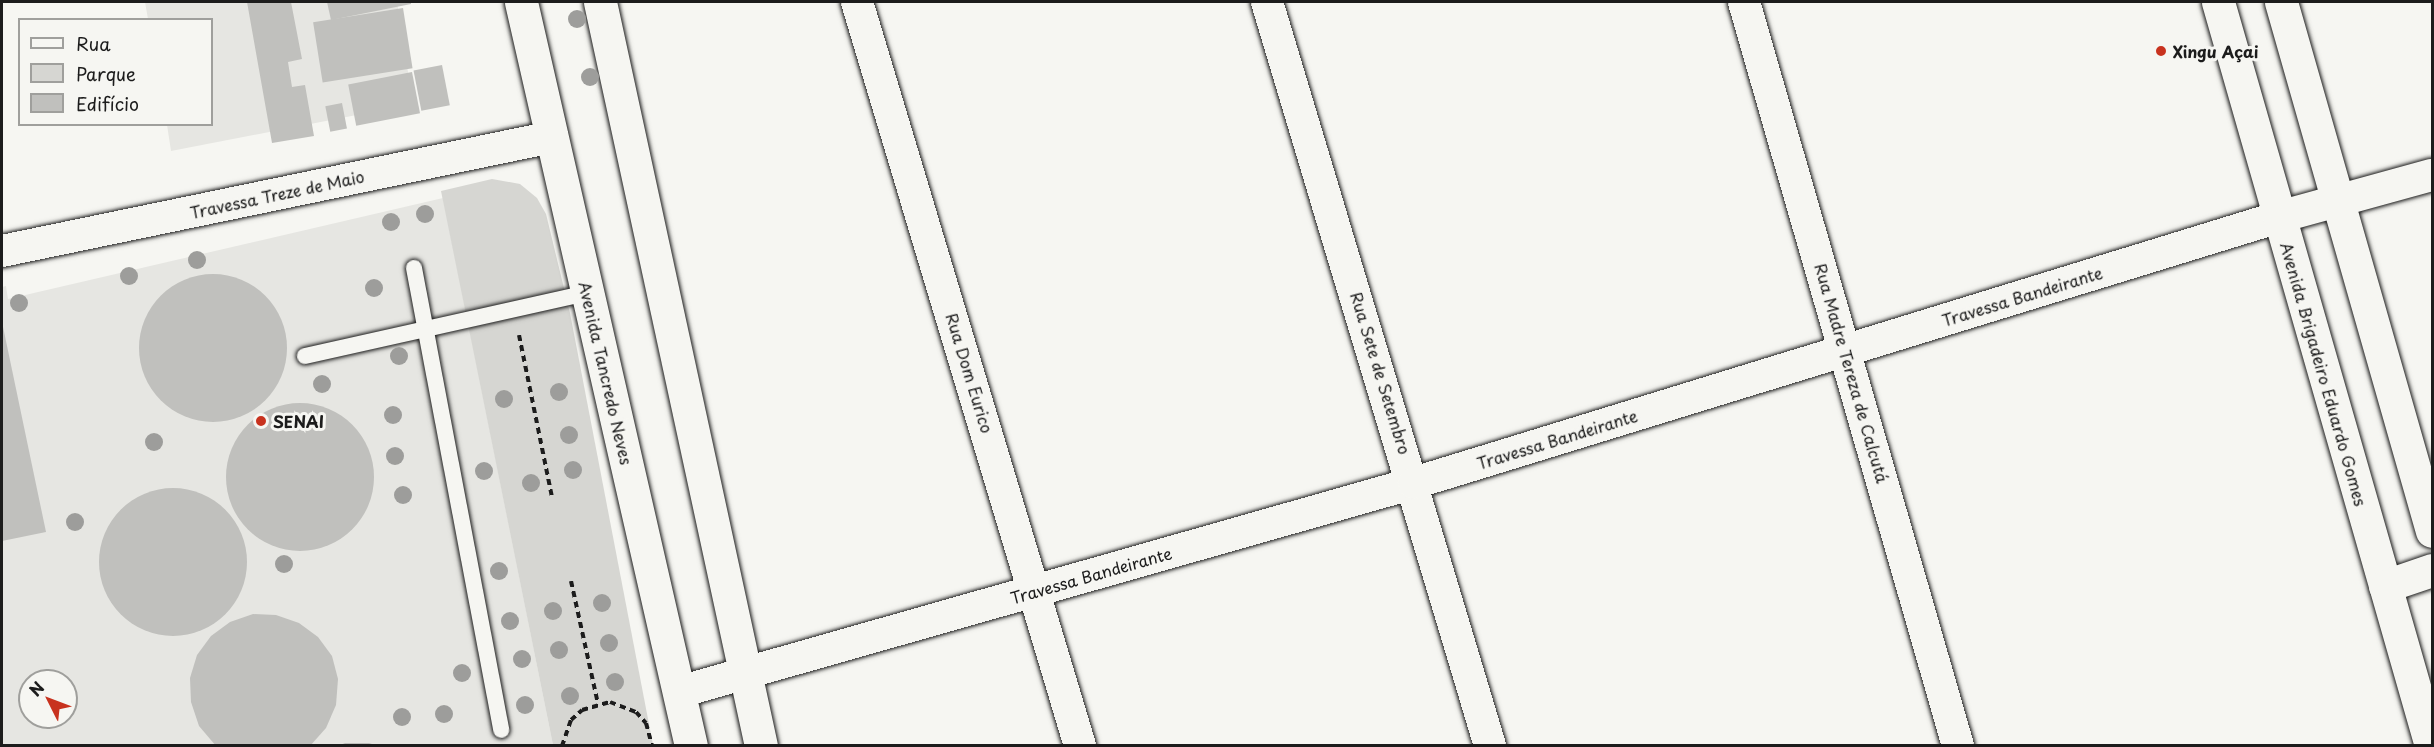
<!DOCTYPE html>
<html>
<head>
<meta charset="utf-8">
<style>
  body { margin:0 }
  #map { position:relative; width:2434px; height:747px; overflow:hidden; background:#f6f6f2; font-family:"Playpen Sans",sans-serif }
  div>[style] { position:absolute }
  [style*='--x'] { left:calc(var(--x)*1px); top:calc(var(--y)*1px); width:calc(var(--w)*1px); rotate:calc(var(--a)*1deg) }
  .built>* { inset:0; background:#e6e6e2 }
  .green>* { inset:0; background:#d6d6d2 }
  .building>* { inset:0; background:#c0c0bd; transform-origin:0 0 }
  .round { border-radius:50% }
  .path>* { height:4px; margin-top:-2px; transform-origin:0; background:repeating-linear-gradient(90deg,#1c1c1c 0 6px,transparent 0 10.5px) }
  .roads { filter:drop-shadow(0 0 2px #1c1c1c) drop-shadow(0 0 2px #1c1c1c) }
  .lane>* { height:16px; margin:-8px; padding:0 8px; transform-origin:8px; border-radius:8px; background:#f6f6f2 }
  .street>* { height:32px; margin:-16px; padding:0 16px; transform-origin:16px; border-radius:16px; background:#f6f6f2 }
  .secondary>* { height:33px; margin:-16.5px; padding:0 16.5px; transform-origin:16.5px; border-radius:16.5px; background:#f6f6f2 }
  .trees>* { width:18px; height:18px; margin:-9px; border-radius:50%; background:#9d9d9b }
  .dots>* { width:16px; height:16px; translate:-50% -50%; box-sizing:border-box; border:3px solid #f6f6f2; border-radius:50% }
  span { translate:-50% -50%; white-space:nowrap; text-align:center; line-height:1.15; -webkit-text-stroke:6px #f6f6f2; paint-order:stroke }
  .poi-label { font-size:16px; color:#1c1c1c; font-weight:700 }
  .left { translate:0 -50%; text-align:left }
  .street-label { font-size:16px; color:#1c1c1c }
  .frame { position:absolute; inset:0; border:3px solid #1c1c1c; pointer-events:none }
  .legend { position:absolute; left:18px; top:18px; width:195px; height:108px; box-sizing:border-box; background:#f6f6f2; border:2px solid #9f9f9c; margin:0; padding:8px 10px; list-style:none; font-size:18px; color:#1c1c1c }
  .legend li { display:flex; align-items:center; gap:12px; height:30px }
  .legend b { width:30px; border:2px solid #9f9f9c }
  .north { position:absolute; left:18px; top:669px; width:60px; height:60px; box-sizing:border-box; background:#f6f6f2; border:2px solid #9f9f9c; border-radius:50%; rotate:312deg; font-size:16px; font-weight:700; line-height:24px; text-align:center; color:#1c1c1c }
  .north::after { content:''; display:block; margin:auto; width:21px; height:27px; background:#c8321e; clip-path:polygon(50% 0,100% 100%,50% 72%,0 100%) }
</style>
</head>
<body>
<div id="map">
  <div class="built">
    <div style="clip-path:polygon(145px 2px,397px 2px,413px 104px,171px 151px,167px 125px,212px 124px,212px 20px,148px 19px)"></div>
    <div style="clip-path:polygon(evenodd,443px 198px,553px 745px,2px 745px,2px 287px,6px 286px,8px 299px,443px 198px,30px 681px,66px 681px,66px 717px,30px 717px,30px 681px)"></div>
  </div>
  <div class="green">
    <div style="clip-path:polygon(492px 179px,520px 184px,537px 198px,546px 214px,570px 313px,653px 745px,553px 745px,441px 191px)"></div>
  </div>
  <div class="building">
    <div style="clip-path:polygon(247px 2px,291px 2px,302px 59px,288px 62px,292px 87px,305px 85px,314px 136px,272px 143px)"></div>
    <div style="clip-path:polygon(327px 2px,411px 2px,411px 4px,331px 20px)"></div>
    <div style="left:403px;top:8px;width:61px;height:91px;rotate:81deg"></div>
    <div style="left:442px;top:65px;width:41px;height:29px;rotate:79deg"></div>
    <div style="left:412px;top:72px;width:42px;height:65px;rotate:79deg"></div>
    <div style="left:342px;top:103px;width:26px;height:17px;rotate:79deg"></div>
    <div class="round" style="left:139px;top:274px;width:148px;height:148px"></div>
    <div style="clip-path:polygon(2px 322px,46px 532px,2px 541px)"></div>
    <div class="round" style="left:226px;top:403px;width:148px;height:148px"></div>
    <div class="round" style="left:99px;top:488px;width:148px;height:148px"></div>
    <div style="clip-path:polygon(253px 614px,276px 615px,299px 623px,318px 637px,332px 656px,338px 679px,336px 705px,326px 728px,310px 746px,216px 746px,199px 726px,191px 702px,190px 678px,197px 655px,211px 636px,230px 622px)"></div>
    <div style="clip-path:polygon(345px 743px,369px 743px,375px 745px,338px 746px)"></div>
  </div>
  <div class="path">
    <div style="--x:519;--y:335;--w:165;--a:78.5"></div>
    <div style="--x:571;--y:581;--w:126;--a:77.6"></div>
    <div style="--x:562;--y:746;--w:28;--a:-71"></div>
    <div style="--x:571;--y:720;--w:15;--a:-42"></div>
    <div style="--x:582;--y:710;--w:29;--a:-16"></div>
    <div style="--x:610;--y:702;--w:28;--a:21"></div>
    <div style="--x:636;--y:712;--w:15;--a:48"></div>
    <div style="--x:646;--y:723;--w:24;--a:75"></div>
  </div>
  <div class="roads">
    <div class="lane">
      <div style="--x:414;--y:268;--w:470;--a:79.3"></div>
      <div style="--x:305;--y:356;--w:289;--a:-12.6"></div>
    </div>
    <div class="street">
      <div style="--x:857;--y:2;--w:777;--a:73.31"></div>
      <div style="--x:1267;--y:2;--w:777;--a:73.31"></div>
      <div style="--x:1744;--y:2;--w:774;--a:73.95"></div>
      <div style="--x:2;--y:251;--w:562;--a:-11.71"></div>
      <div style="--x:679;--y:692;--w:764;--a:-15.87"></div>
      <div style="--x:1414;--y:483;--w:905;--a:-17.09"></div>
      <div style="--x:2279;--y:217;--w:159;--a:-15.4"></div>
    </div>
    <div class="secondary">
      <div style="--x:521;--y:2;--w:763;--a:77.13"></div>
      <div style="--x:600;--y:2;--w:761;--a:77.79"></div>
      <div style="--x:2218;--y:2;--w:774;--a:74.02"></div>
      <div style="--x:2281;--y:2;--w:550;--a:74.07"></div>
      <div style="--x:2385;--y:586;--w:50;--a:-18.8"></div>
    </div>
  </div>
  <div class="trees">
    <div style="left:577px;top:19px"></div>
    <div style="left:590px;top:77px"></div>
    <div style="left:425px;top:214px"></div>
    <div style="left:391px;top:222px"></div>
    <div style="left:197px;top:260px"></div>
    <div style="left:129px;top:276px"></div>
    <div style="left:374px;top:288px"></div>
    <div style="left:19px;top:303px"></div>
    <div style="left:399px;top:356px"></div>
    <div style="left:322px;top:384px"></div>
    <div style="left:559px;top:392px"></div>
    <div style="left:504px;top:399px"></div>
    <div style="left:393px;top:415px"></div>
    <div style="left:569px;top:435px"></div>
    <div style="left:154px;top:442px"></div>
    <div style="left:395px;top:456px"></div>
    <div style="left:573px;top:470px"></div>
    <div style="left:484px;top:471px"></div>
    <div style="left:531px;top:483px"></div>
    <div style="left:403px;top:495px"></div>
    <div style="left:75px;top:522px"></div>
    <div style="left:284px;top:564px"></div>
    <div style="left:499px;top:571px"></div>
    <div style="left:602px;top:603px"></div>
    <div style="left:553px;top:611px"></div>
    <div style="left:510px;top:621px"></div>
    <div style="left:609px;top:643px"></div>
    <div style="left:559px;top:650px"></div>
    <div style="left:522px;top:659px"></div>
    <div style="left:462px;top:673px"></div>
    <div style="left:615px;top:682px"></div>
    <div style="left:570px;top:696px"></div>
    <div style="left:525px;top:705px"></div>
    <div style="left:444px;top:714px"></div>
    <div style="left:402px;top:717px"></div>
  </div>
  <div class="dots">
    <div style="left:2161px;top:51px;background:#c8321e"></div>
    <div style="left:261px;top:421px;background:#c8321e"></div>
  </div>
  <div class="poi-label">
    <span class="left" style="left:2173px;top:51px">Xingu Açai</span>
    <span class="left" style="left:273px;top:421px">SENAI</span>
  </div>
  <div class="street-label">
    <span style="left:277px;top:194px;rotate:-12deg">Travessa Treze de Maio</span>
    <span style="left:2022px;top:296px;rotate:-17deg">Travessa Bandeirante</span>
    <span style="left:606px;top:373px;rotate:77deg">Avenida Tancredo Neves</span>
    <span style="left:970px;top:373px;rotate:73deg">Rua Dom Eurico</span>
    <span style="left:1381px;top:373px;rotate:73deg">Rua Sete de Setembro</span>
    <span style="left:1852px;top:373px;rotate:74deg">Rua Madre Tereza de Calcutá</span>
    <span style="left:2324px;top:374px;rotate:74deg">Avenida Brigadeiro Eduardo Gomes</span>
    <span style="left:1557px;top:439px;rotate:-17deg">Travessa Bandeirante</span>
    <span style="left:1091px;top:575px;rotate:-16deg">Travessa Bandeirante</span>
  </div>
  <div class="frame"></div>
  <ul class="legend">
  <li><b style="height:8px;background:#f6f6f2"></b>Rua</li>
  <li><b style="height:16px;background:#d6d6d2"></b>Parque</li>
  <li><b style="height:16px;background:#c0c0bd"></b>Edifício</li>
  </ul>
  <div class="north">N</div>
</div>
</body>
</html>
